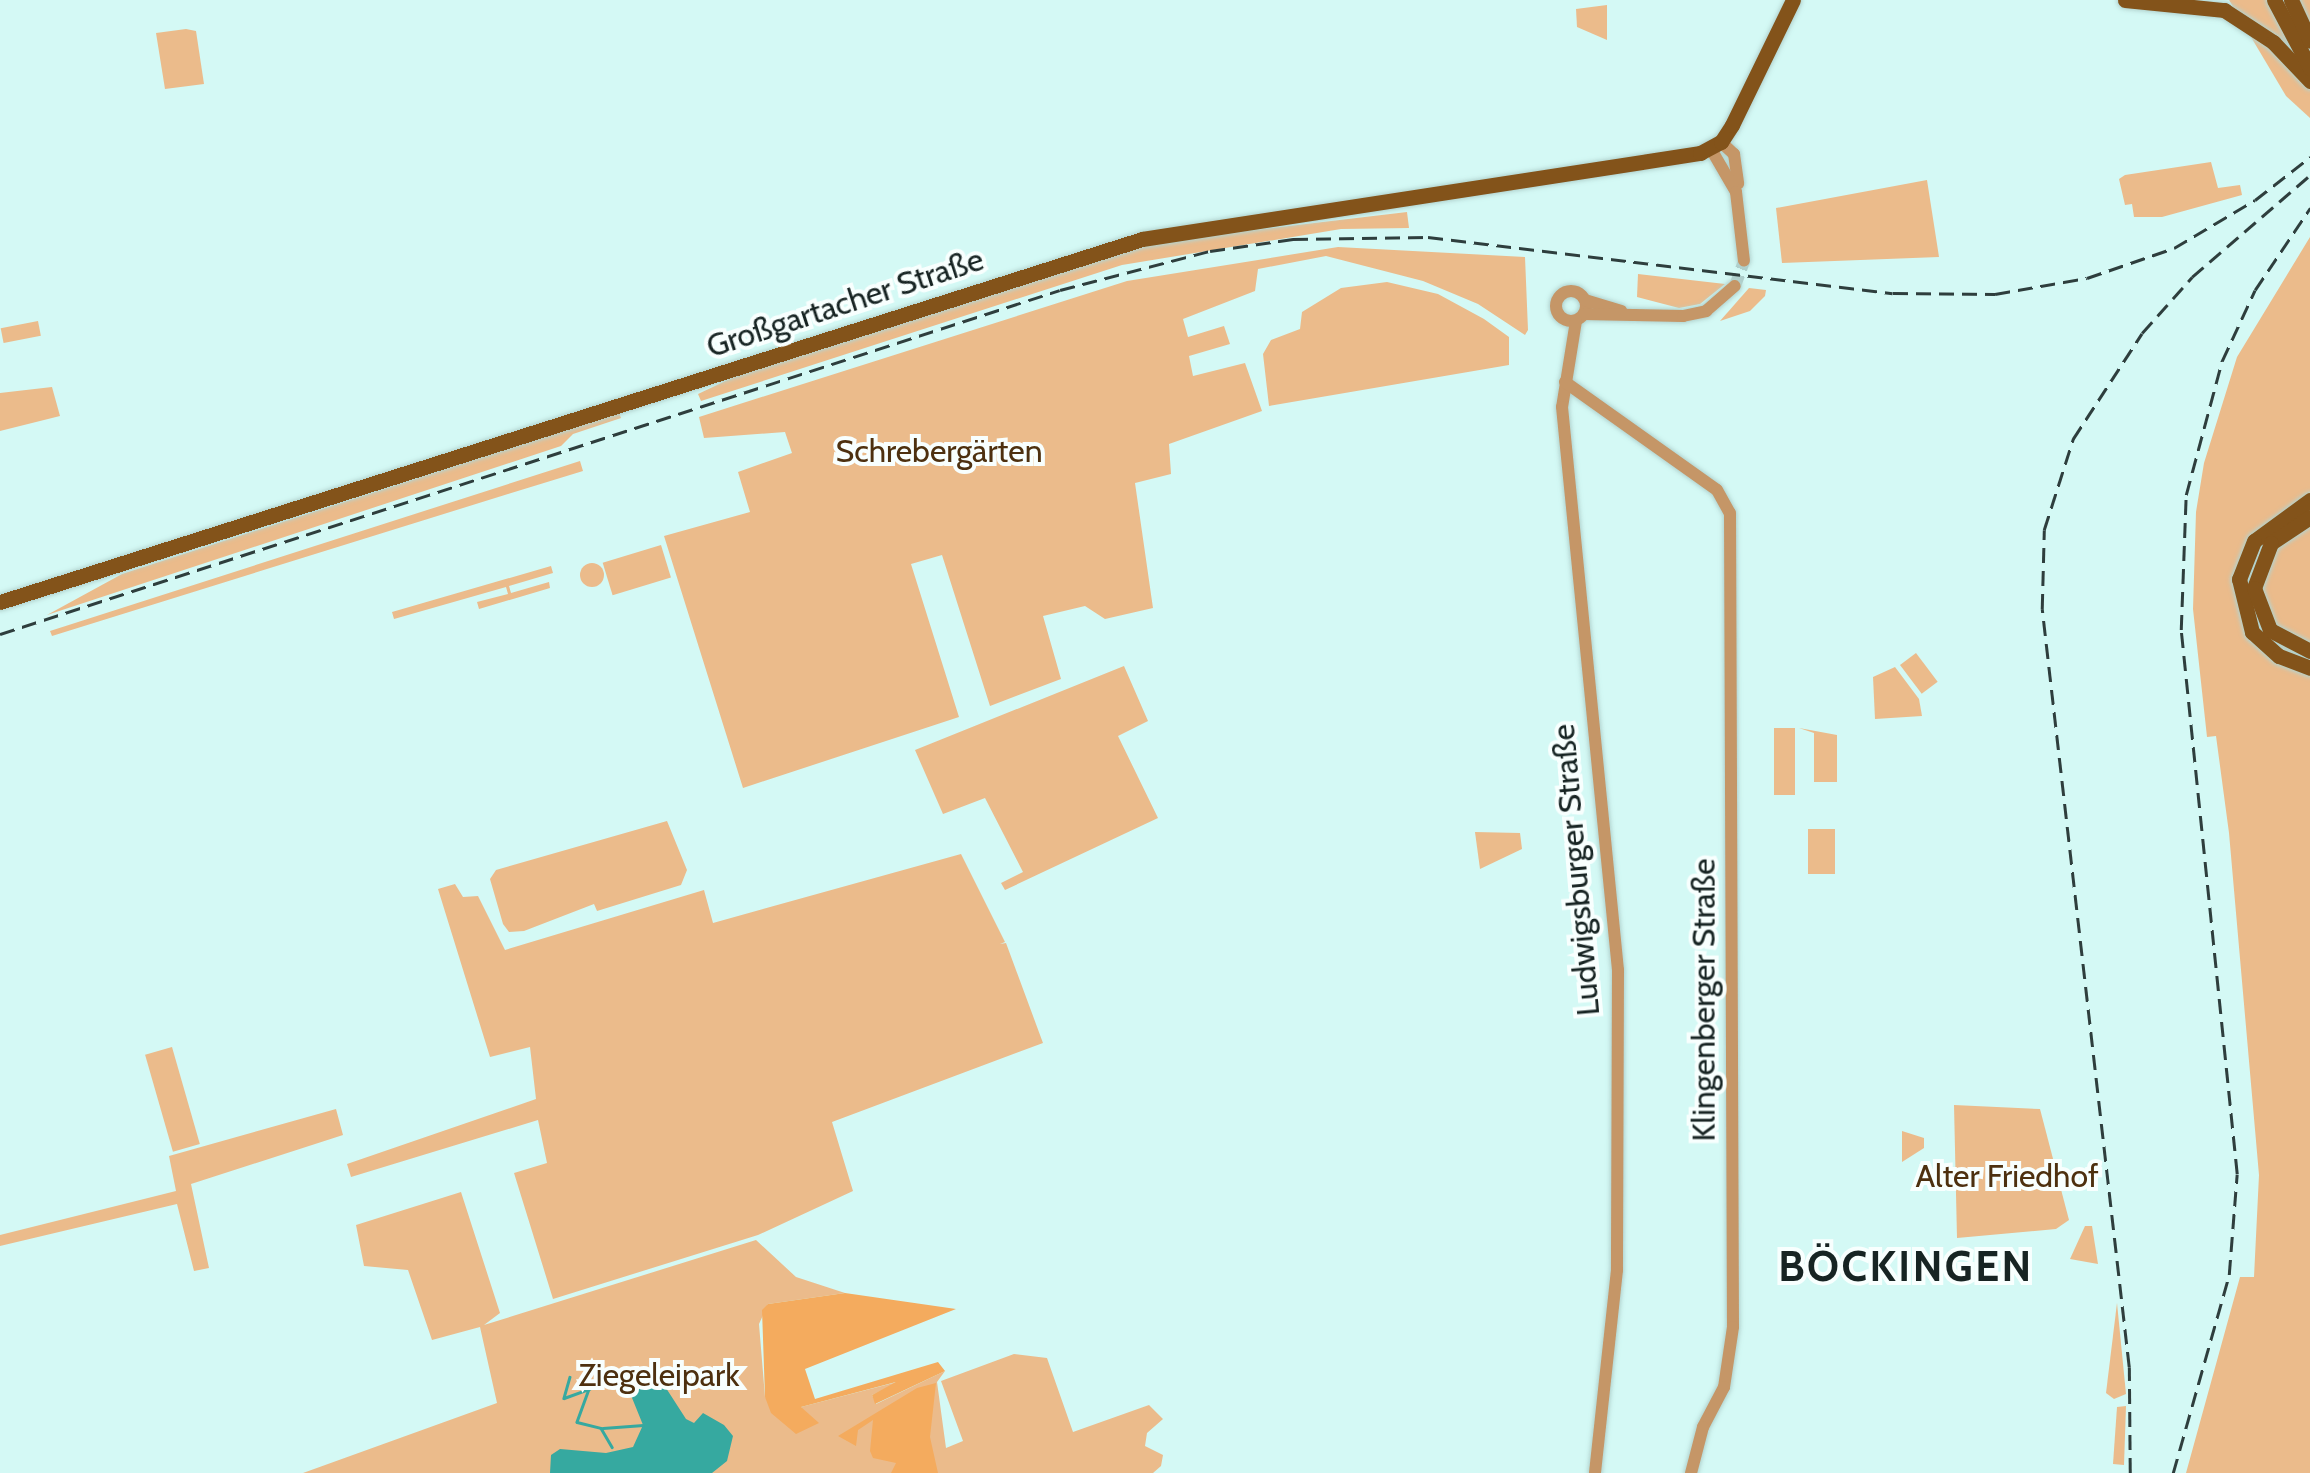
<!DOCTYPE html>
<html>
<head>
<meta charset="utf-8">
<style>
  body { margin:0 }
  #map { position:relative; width:2310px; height:1473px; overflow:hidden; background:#d4f9f5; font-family:Cabin,sans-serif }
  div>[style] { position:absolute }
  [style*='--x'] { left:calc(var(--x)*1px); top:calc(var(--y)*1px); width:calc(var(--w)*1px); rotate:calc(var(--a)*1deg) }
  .green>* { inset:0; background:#ebbb8b; transform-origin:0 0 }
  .round { border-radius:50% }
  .forest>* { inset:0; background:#f4ab5e }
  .water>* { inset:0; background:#36a9a0 }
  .stream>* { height:2.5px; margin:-1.25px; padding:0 1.25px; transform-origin:1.25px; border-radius:1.25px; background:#36a9a0 }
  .tertiary-tunnel>* { height:12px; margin-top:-6px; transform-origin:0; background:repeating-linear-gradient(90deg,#aececb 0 12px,transparent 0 18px) }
  .roads { filter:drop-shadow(0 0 2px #b2d3cf) drop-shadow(0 0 2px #b2d3cf) }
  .tertiary>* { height:12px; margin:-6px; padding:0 6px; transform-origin:6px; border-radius:6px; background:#c59667 }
  .tertiary>.ring { margin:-6px; padding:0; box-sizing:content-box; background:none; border:12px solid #c59667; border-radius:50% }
  .primary>* { height:15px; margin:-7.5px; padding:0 7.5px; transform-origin:7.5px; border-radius:7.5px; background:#83531a }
  .rail>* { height:2.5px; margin-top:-1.25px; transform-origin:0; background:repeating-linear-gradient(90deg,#2e3e3d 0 15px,transparent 0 23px) }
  span { translate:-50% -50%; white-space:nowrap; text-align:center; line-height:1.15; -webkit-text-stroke:8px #f8fffe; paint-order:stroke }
  .street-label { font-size:32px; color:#172423 }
  .park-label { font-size:32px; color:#4d300f }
  .district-label { font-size:42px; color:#172423; font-weight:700; letter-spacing:2.5px }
</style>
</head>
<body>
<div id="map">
  <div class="green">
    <div style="clip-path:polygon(2229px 0,2310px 0,2310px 118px,2286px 96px)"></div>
    <div style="clip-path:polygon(1607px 5px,1607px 40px,1577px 27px,1576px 9px)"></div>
    <div style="clip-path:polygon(186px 29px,196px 31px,204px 84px,165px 89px,156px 33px)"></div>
    <div style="clip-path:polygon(2211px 162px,2218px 188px,2240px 185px,2242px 195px,2162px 217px,2134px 217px,2132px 204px,2125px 205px,2119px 179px,2125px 175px)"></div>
    <div style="clip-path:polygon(1927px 180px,1939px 257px,1782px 263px,1776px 208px)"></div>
    <div style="clip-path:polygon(1407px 212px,1409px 228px,1341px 229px,1122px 265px,701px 401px,698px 394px,738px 375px,1154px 242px)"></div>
    <div style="clip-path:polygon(2310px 237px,2310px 1473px,2186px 1473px,2240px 1277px,2254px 1277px,2259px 1175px,2229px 833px,2216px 736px,2207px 737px,2193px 609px,2196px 512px,2204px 463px,2237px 357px)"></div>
    <div style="clip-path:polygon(1338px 247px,1525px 257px,1528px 330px,1525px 335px,1478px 304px,1423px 281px,1326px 256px,1258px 269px,1255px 291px,1183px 319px,1188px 337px,1224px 326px,1230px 344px,1189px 356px,1193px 376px,1245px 363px,1262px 411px,1169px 444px,1171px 474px,1135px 483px,1153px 608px,1105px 619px,1085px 606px,1043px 616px,1061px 679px,990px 706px,942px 555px,911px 564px,959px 717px,743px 788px,664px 536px,750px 512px,738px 472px,792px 453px,785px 432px,704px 438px,699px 417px,1127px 281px)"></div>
    <div style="clip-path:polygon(1638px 274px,1725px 284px,1700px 304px,1679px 308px,1637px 297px)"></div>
    <div style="clip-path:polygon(1387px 282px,1438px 294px,1484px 319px,1509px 337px,1509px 365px,1269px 406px,1263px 354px,1271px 340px,1300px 329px,1302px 312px,1341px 288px)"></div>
    <div style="clip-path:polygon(1749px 288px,1766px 290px,1765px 296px,1750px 311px,1720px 321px)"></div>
    <div style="left:38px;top:321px;width:15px;height:38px;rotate:79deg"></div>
    <div style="clip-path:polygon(52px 387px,60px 416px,0 431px,0 393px)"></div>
    <div style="clip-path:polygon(619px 413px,621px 418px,573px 434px,561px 446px,47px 615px,122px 574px)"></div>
    <div style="clip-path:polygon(580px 461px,583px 471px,508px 494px,52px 636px,50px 631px)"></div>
    <div style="left:661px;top:545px;width:34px;height:61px;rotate:73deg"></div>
    <div class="round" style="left:580px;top:563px;width:24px;height:24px"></div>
    <div style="clip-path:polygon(551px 566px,553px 573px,509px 586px,511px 593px,549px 582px,550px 588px,479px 609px,477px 602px,508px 594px,506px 587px,394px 619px,392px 612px)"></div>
    <div style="left:1916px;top:653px;width:36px;height:20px;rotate:53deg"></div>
    <div style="clip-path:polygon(1124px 666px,1148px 721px,1118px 736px,1158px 818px,1005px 890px,1001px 883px,1023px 872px,985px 798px,943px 814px,915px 750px)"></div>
    <div style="clip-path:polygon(1895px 667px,1919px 699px,1922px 716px,1875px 719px,1873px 677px)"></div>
    <div style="left:1774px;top:728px;width:21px;height:67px"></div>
    <div style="clip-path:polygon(1799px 728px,1837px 735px,1837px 782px,1814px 782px,1814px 733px)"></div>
    <div style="clip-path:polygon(667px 821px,687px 870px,681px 885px,597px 911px,594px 904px,524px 931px,509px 932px,503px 924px,490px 879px,496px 870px)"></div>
    <div style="left:1808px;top:829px;width:27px;height:45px"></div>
    <div style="clip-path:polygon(1475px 832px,1520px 833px,1522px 849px,1480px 869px)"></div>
    <div style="clip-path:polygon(961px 854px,1005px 942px,1000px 944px,1006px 943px,1043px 1043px,832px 1122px,853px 1191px,758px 1235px,553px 1299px,514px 1173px,547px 1163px,538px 1120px,351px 1177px,347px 1164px,536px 1099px,530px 1047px,490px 1057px,438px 889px,455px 884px,463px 897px,478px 896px,505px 950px,704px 890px,713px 923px)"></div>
    <div style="left:172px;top:1047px;width:101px;height:28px;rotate:74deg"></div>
    <div style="clip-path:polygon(1954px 1105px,2040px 1109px,2069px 1220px,2056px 1229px,1957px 1238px)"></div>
    <div style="clip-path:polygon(336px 1109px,343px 1135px,191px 1184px,209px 1268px,194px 1271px,177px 1204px,0 1246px,0 1235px,176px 1191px,169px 1156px)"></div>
    <div style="clip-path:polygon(1902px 1131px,1924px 1138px,1924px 1148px,1902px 1162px)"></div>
    <div style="clip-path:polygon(461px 1192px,500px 1313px,484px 1325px,756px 1240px,796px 1277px,845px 1293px,768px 1304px,759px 1324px,765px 1397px,805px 1415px,801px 1407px,901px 1381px,872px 1395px,876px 1404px,945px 1371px,937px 1382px,946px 1448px,963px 1441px,941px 1381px,1014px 1354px,1047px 1358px,1073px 1432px,1149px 1405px,1163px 1419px,1147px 1433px,1145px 1446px,1163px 1455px,1161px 1466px,1153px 1473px,303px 1473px,497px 1403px,480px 1327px,432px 1340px,408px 1270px,364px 1266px,356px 1225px)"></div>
    <div style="clip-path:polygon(2085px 1226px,2092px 1226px,2098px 1264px,2070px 1259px)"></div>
    <div style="clip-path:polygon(2117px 1303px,2126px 1394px,2114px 1399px,2106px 1393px)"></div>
    <div style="clip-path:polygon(2126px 1406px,2124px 1465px,2113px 1464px,2117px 1407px)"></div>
  </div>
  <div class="forest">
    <div style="clip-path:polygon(845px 1293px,956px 1309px,805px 1369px,815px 1399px,938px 1362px,945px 1371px,875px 1404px,872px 1395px,896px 1382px,801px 1407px,819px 1423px,796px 1434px,771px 1413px,765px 1397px,762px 1310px,768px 1304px)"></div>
    <div style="clip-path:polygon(936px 1383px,930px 1437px,938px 1473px,891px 1473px,896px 1463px,873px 1458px,870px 1451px,873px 1420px,858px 1430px,856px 1446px,838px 1436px,917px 1388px)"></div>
  </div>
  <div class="water">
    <div style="clip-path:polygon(633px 1386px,666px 1388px,686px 1419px,694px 1423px,703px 1413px,724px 1425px,733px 1436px,727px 1461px,712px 1473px,550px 1473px,551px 1455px,560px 1449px,606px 1453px,633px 1447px,643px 1425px,628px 1388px)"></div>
  </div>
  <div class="stream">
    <div style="--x:570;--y:1377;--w:22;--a:106"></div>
    <div style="--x:564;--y:1398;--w:27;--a:-20"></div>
    <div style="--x:589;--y:1389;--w:35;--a:110"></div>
    <div style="--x:577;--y:1422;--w:25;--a:14"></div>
    <div style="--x:601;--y:1428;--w:22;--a:60"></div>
    <div style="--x:603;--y:1428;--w:40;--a:-4.3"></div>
  </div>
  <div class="tertiary-tunnel">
    <div style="--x:1735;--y:286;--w:27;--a:-70"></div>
  </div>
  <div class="roads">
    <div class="tertiary">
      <div style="--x:1721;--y:142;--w:18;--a:43"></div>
      <div style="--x:1734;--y:154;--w:30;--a:82"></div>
      <div style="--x:1711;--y:149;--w:50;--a:59.8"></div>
      <div style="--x:1736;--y:192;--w:69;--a:83.4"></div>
      <div class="ring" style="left:1556px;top:291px;width:18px;height:18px"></div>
      <div style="--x:1585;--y:300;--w:38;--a:17"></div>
      <div style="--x:1584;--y:314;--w:99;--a:1.2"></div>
      <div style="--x:1683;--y:316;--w:24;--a:-12"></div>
      <div style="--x:1706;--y:311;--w:38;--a:-41"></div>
      <div style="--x:1576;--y:321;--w:87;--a:99.2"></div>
      <div style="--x:1562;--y:407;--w:566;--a:84.32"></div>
      <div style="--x:1618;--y:970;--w:300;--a:90.2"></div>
      <div style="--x:1617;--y:1270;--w:204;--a:96.2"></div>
      <div style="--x:1565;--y:382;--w:186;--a:35.4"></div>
      <div style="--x:1717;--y:490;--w:26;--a:61"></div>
      <div style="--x:1730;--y:513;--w:814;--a:89.79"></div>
      <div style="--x:1733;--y:1327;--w:61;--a:98.5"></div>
      <div style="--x:1724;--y:1387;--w:45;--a:117.7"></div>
      <div style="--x:1703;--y:1427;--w:48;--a:104.6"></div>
    </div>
    <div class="primary">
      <div style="--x:2125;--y:0;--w:100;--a:5.8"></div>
      <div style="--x:2224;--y:10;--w:59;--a:33.1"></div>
      <div style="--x:2273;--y:42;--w:54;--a:46.5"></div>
      <div style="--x:2274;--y:0;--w:77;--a:62.1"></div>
      <div style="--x:2291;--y:0;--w:45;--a:65.1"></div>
      <div style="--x:2310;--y:500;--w:69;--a:143.8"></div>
      <div style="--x:2254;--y:541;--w:41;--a:111.5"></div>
      <div style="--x:2239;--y:579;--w:55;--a:76.2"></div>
      <div style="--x:2252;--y:632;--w:36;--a:42"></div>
      <div style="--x:2279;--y:656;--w:33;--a:21"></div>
      <div style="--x:2310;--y:517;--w:47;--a:146.3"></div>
      <div style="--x:2271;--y:543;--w:48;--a:110.7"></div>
      <div style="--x:2254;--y:588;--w:45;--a:69.1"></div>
      <div style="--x:2270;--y:630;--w:45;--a:27.7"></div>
      <div style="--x:0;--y:602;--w:1198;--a:-17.63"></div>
      <div style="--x:1142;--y:239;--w:565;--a:-8.76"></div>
      <div style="--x:1700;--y:153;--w:24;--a:-28"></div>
      <div style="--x:1721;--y:142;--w:20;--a:-57"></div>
      <div style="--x:1732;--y:125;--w:139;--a:-64"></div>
    </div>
  </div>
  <div class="rail">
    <div style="--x:0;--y:634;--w:1114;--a:-17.98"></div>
    <div style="--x:1060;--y:290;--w:155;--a:-14.6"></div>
    <div style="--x:1210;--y:251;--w:84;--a:-8.2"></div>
    <div style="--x:1293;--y:239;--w:135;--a:-0.8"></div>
    <div style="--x:1428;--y:237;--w:468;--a:6.9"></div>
    <div style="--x:1893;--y:293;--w:102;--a:0.6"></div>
    <div style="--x:1995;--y:294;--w:93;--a:-9.9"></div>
    <div style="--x:2087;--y:278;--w:92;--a:-19"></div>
    <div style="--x:2174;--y:248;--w:94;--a:-30.7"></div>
    <div style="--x:2255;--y:200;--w:70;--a:-38"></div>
    <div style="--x:2130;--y:1473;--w:106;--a:-90.5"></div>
    <div style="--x:2129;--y:1367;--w:763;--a:-96.55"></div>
    <div style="--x:2042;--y:609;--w:79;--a:-88.5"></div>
    <div style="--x:2044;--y:530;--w:96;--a:-72.3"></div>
    <div style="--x:2073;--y:439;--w:126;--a:-56.9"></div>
    <div style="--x:2142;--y:333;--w:75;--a:-48.2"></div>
    <div style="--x:2192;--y:277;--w:156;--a:-40.8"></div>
    <div style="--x:2173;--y:1473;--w:206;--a:-74.2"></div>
    <div style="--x:2229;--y:1275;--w:101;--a:-85.5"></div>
    <div style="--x:2237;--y:1174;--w:547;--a:-95.88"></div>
    <div style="--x:2181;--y:630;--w:135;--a:-87.9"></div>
    <div style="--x:2186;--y:495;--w:139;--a:-75"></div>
    <div style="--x:2222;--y:361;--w:78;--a:-65.1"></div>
    <div style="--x:2255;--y:290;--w:99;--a:-56.1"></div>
  </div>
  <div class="street-label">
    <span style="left:845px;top:303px;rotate:-18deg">Großgartacher Straße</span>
    <span style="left:1576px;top:870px;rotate:-95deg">Ludwigsburger Straße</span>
    <span style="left:1704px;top:1000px;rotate:-90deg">Klingenberger Straße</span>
  </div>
  <div class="park-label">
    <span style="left:939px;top:451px">Schrebergärten</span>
    <span style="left:2007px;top:1176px">Alter Friedhof</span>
    <span style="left:659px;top:1375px">Ziegeleipark</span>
  </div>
  <div class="district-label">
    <span style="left:1906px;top:1266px">BÖCKINGEN</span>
  </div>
</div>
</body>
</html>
